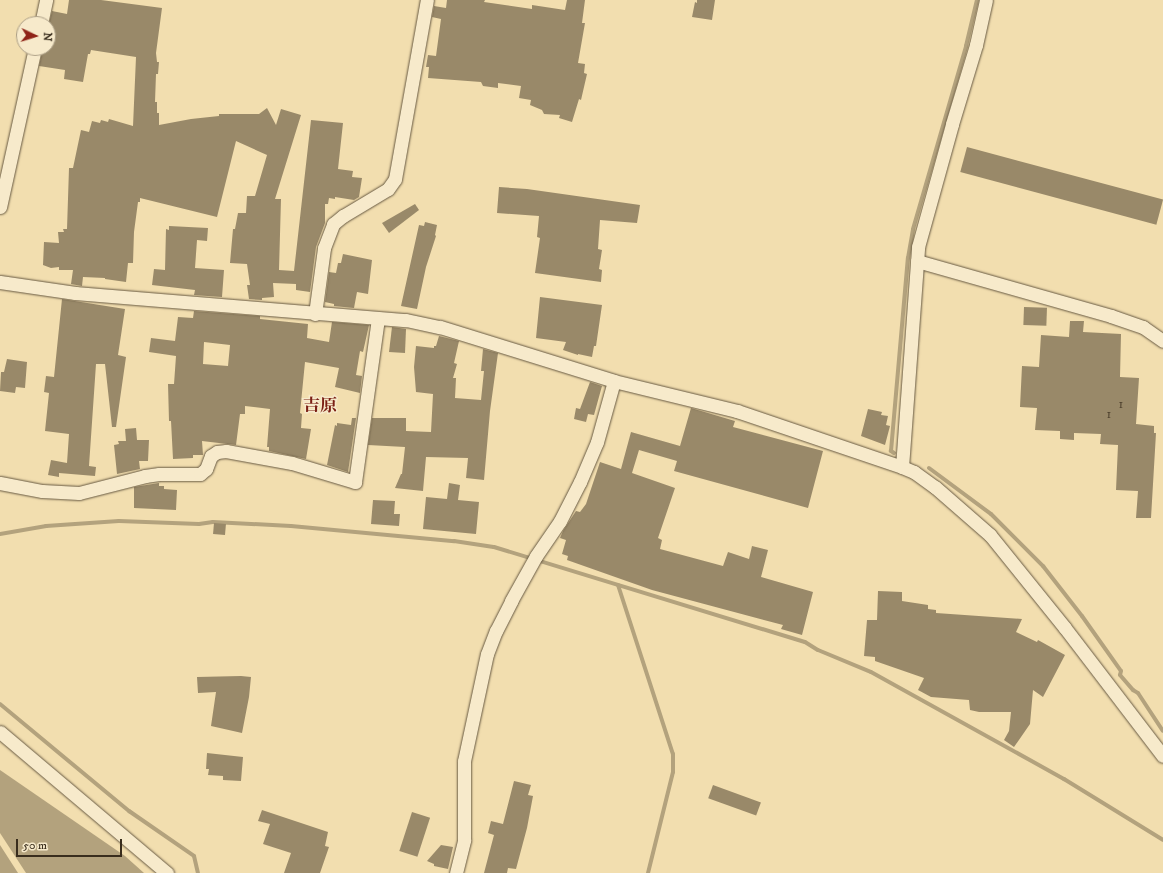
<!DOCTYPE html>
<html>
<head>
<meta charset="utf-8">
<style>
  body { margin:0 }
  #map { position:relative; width:1163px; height:873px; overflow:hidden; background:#f2deaf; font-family:"IM FELL DW Pica","Noto Serif JP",serif }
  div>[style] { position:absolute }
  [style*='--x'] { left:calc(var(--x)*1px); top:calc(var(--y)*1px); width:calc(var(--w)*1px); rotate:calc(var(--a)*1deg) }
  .water>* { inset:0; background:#b3a27d }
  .stream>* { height:4px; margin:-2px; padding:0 2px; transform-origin:2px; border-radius:2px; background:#b3a27d }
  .building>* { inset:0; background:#998969; transform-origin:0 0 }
  .roads { filter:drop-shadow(0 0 1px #675942) drop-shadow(0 0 1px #675942) }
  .minor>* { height:13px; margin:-6.5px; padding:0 6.5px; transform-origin:6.5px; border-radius:6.5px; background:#f7eacb }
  span { translate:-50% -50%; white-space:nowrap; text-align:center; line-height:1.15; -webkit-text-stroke:3px #f7eacb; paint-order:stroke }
  .number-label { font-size:13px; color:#514430 }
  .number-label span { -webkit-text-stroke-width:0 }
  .quarter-label { font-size:17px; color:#7a1f14; font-weight:700 }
  .north { position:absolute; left:16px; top:16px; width:40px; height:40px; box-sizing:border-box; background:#f7eacb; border:1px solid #ab9e85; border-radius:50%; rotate:94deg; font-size:11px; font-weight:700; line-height:16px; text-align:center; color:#392d1d }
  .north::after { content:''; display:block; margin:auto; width:14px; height:18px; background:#8f2418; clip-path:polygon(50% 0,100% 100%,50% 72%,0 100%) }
  .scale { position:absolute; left:16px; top:839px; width:106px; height:18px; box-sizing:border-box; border:2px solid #392d1d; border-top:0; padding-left:5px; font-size:12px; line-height:14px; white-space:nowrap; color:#392d1d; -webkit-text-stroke:3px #f7eacb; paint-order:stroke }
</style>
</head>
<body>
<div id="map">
  <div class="water">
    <div style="clip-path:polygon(0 770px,125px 856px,144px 873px,26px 873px,0 833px)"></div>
    <div style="clip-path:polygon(0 845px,18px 873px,0 873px)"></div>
  </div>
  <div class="stream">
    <div style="--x:894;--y:453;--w:4;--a:-146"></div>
    <div style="--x:891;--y:451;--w:194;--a:-85"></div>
    <div style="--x:908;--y:258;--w:29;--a:-80"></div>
    <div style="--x:913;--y:229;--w:191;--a:-73.8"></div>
    <div style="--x:966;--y:46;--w:47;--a:-76.6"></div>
    <div style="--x:929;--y:468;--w:77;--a:36.6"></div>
    <div style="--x:991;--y:514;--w:74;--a:45"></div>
    <div style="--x:1043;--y:566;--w:63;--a:52"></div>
    <div style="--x:1082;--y:616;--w:67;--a:54.7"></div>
    <div style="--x:1121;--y:671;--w:4;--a:104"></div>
    <div style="--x:1120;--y:675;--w:20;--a:49"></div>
    <div style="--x:1133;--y:690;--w:6;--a:31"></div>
    <div style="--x:1138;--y:693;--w:45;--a:56.7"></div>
    <div style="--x:0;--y:534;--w:47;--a:-9.9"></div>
    <div style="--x:46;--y:526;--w:73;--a:-3.9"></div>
    <div style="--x:119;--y:521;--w:80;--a:2.1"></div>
    <div style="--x:199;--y:524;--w:14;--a:-8"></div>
    <div style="--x:213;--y:522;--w:78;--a:2.9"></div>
    <div style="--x:291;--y:526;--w:164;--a:5.3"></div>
    <div style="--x:454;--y:541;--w:40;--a:8.5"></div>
    <div style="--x:494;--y:547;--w:325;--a:17"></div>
    <div style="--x:805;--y:642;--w:15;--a:32"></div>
    <div style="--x:818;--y:650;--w:57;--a:22.5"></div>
    <div style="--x:871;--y:672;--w:221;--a:29"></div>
    <div style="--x:1064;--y:779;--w:116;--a:31.6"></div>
    <div style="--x:618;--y:585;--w:178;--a:72"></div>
    <div style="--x:673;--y:754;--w:18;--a:90"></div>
    <div style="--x:673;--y:772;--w:104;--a:103.9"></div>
    <div style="--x:0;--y:704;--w:168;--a:39.7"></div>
    <div style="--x:129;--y:811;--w:79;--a:34.7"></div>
    <div style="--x:194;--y:856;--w:17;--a:77"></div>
  </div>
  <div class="building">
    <div style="clip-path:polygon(69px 0,101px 0,162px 8px,156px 53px,157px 62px,159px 62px,158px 74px,156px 74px,155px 102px,157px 102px,157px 113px,159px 113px,159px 125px,191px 119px,219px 116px,219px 114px,259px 114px,267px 108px,276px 125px,281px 109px,301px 115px,275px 199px,281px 199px,279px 270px,294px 271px,311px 120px,343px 123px,338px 169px,353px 171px,352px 177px,362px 178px,359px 197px,354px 200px,335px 197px,335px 199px,329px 198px,328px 204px,325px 204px,325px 223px,316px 247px,310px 292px,296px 290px,296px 284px,273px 283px,274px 297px,262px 298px,262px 300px,249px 299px,247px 285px,250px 285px,247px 264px,230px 263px,233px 229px,235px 229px,238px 213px,246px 213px,247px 196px,255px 196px,267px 155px,236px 141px,217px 217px,140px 198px,140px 202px,138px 202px,134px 232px,133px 263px,128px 263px,126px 282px,105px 279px,105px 278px,83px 277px,82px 286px,71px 284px,73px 270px,59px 270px,59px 267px,51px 268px,43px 265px,44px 242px,59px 243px,58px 232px,64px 232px,63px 229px,67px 229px,69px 168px,73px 168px,81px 130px,89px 132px,92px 121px,100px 123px,101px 120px,108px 122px,109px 119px,133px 126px,136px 57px,91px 50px,90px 54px,88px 54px,83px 82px,64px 79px,65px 70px,39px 66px,43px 48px,48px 48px,48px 27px,52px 11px,67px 14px)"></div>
    <div style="clip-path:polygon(447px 0,485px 0,484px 2px,532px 9px,532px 5px,565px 10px,567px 0,585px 0,582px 23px,585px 23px,578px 63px,585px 64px,584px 73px,587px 74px,581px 100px,579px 99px,572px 122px,559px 118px,560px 115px,544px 114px,542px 110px,530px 105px,531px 100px,519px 98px,521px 86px,498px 83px,498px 88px,483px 86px,481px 82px,428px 78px,429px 67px,426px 67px,428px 55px,436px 56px,441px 19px,432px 17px,434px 6px,446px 8px)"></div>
    <div style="clip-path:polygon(697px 0,715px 0,712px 20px,692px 17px,695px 2px,697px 3px)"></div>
    <div style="left:967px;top:147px;width:203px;height:26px;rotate:15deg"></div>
    <div style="clip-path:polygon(499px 187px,527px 189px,640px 205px,637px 223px,600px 220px,598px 249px,602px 250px,599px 269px,602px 270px,601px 282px,535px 273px,540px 238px,537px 237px,539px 216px,497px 213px)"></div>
    <div style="clip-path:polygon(415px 204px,419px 210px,389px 233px,382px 223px)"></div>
    <div style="clip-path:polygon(425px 222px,437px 225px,435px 235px,436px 236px,426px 267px,417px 309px,401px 306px,419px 225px,424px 226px)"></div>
    <div style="clip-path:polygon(169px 226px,208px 228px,207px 241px,197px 240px,195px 268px,224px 270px,222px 297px,194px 295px,195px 290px,152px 285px,154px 269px,165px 270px,166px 229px,169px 230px)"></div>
    <div style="clip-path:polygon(343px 254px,372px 260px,368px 294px,357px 292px,354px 308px,334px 306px,334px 304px,325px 302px,329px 272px,336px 273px,338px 263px,341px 263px)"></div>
    <div style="clip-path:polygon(540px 297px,602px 305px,596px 346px,594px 346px,592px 357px,578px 354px,578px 355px,563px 350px,566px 342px,536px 338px)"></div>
    <div style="clip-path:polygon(62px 299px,125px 309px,118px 355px,126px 357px,116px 427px,112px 427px,105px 364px,96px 364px,89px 466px,96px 467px,95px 476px,59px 473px,59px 477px,48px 475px,51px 460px,67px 463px,69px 434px,45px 431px,49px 393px,44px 392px,46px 376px,54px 377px)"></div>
    <div style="left:1024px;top:307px;width:23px;height:18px;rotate:2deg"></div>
    <div style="clip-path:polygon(evenodd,194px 311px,260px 316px,260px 319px,308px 324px,307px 338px,329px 342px,332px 322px,369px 325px,363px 352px,360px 351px,356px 375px,362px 376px,360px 393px,335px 387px,339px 368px,305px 362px,300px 413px,302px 414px,301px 428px,311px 429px,306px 459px,269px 451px,269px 447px,267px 447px,270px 409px,245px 406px,245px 414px,240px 414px,236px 445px,202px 441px,203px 455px,193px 455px,193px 458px,173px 459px,171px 421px,169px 421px,168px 384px,174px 384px,176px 356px,149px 352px,151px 338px,175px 341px,178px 317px,193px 318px,194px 311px,204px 342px,230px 345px,228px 366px,203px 364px,204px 342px)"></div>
    <div style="clip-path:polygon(1070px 321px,1084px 321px,1083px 332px,1121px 334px,1120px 377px,1139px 378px,1136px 424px,1154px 426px,1154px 433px,1156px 433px,1151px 518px,1136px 518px,1138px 491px,1116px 490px,1118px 445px,1100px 444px,1101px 434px,1074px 433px,1074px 440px,1060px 439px,1060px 431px,1035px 430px,1037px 408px,1020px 407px,1022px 366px,1039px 367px,1041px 335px,1069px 337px)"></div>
    <div style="clip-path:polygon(392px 327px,406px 329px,405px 353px,389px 352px)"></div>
    <div style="clip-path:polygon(439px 336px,459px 341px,454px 363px,457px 364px,453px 378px,456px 378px,455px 398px,481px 400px,484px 371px,481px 371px,483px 349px,498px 353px,490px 411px,484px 480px,466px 478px,468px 458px,426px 457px,423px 491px,395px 488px,401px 474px,402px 474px,405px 447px,368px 445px,372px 418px,406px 418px,406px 431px,431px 432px,433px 394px,416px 392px,414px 367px,416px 346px,434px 348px,434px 346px,436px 346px)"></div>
    <div style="clip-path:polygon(7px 359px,27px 362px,25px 388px,16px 387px,15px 393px,0 391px,1px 372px,4px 372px)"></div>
    <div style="clip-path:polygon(590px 382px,602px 386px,594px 415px,588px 414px,586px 422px,574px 419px,576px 408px,580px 409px)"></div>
    <div style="clip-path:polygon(691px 408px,735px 421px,733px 427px,823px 451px,808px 508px,674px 471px,677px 461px,639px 450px,632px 473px,675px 488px,658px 538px,662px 540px,660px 549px,723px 566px,728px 552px,749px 559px,752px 546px,768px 550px,761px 577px,813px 592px,802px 635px,781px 629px,783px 625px,652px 590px,567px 560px,568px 556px,562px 554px,566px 540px,560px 538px,563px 531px,576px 511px,580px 512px,586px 504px,600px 462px,621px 469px,631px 432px,680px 446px)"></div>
    <div style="clip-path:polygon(868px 409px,882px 412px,881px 415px,888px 416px,886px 425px,890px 426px,885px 445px,861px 436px)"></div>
    <div style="clip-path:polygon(352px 418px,356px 418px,348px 472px,327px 465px,335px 425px,337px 426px,337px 423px,351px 425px)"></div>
    <div style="clip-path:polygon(136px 428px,137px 440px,149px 440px,148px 461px,139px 461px,140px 469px,117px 474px,114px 445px,119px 444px,118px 441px,126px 441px,125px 429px)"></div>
    <div style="clip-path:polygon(159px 483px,159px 486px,164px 486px,164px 489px,177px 490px,176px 510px,134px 508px,134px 487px)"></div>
    <div style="clip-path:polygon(449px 483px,460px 485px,458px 500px,479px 502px,476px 534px,423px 529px,426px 497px,447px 499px)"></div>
    <div style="clip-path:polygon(373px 500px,395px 501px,394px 514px,400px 514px,399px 526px,371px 524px)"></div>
    <div style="left:214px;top:523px;width:12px;height:11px;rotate:5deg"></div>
    <div style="clip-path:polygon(878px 591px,902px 592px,902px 601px,928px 605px,928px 609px,936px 610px,936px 613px,1022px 619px,1016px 632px,1037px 642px,1038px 640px,1065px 655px,1043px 697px,1033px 690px,1030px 724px,1014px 747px,1004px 740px,1009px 731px,1011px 712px,979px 712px,970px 710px,969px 700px,931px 697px,918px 690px,924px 678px,875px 661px,875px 657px,864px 656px,867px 620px,877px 620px)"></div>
    <div style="clip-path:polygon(241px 676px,251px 677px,249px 697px,242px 733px,211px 726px,216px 692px,198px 693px,197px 677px)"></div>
    <div style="clip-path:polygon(207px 753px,243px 757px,241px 781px,223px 780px,223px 776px,208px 775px,209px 769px,206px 769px)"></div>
    <div style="clip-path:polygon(514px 781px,531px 785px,528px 795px,533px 796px,527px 828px,516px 869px,508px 868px,507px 873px,484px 873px,494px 835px,488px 833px,491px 821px,503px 824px)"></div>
    <div style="left:713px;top:785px;width:51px;height:14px;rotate:20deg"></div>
    <div style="clip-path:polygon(262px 810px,328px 832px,325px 846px,329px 847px,320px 873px,284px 873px,291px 853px,263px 844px,270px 824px,258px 821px)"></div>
    <div style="left:412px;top:812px;width:19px;height:41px;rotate:18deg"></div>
    <div style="clip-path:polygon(441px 845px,453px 847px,448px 869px,434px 866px,434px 864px,427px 861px)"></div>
  </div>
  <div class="roads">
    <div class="minor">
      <div style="--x:41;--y:24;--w:25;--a:-78"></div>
      <div style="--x:0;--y:207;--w:163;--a:-77.6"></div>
      <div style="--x:917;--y:261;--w:202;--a:15.8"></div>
      <div style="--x:1111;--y:316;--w:34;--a:19"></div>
      <div style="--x:1143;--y:327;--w:24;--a:35"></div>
      <div style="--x:0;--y:282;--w:76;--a:8.3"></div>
      <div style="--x:75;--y:293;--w:332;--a:4.7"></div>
      <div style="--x:406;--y:320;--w:35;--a:12"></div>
      <div style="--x:440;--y:327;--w:182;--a:17.2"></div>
      <div style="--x:614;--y:381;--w:127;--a:13.7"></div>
      <div style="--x:737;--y:411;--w:174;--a:18.7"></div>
      <div style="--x:902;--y:467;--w:13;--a:23"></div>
      <div style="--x:914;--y:472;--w:26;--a:36"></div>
      <div style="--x:935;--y:487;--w:73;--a:41.1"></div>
      <div style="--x:990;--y:535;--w:119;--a:51.1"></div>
      <div style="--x:1065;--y:628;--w:161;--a:52.6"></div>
      <div style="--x:315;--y:314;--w:67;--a:-82.2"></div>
      <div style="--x:324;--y:248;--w:26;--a:-69"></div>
      <div style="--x:333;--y:224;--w:13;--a:-39"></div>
      <div style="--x:343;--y:216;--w:52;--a:-31"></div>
      <div style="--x:388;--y:189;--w:12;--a:-55"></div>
      <div style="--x:395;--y:179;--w:182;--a:-79.9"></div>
      <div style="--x:902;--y:467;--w:221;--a:-85.8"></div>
      <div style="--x:918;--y:247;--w:128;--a:-74.5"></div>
      <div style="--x:952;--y:124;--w:83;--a:-73.1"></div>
      <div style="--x:976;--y:45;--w:46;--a:-77.5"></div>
      <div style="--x:0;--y:483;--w:43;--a:10.8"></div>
      <div style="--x:42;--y:491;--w:37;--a:3"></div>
      <div style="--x:79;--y:493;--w:68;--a:-14.4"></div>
      <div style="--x:145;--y:476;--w:14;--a:-8"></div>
      <div style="--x:159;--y:474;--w:41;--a:0"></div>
      <div style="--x:200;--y:474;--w:8;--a:-40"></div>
      <div style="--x:206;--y:469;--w:14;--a:-69"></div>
      <div style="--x:211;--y:456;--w:7;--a:-34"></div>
      <div style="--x:217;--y:452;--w:9;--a:-6"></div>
      <div style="--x:226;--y:451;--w:67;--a:10.3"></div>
      <div style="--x:292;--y:463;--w:66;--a:16.8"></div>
      <div style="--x:355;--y:482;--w:165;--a:-82"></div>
      <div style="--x:0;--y:732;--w:219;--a:40.2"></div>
      <div style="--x:456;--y:873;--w:34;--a:-76"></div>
      <div style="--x:464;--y:840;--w:79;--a:-90"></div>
      <div style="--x:464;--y:761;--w:109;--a:-77.9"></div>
      <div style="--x:487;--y:654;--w:25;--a:-69"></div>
      <div style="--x:496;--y:631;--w:34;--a:-63"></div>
      <div style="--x:511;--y:601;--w:51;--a:-60.9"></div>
      <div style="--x:536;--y:556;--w:42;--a:-55.6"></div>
      <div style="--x:560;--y:521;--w:44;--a:-62.9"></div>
      <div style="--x:580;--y:482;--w:43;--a:-67"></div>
      <div style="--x:597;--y:442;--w:63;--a:-74.4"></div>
    </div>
  </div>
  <div class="number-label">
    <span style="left:1121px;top:404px">1</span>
    <span style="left:1109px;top:414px">1</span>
  </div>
  <div class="quarter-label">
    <span style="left:320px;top:407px">吉原</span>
  </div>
  <div class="north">N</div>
  <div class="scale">50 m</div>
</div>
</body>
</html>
